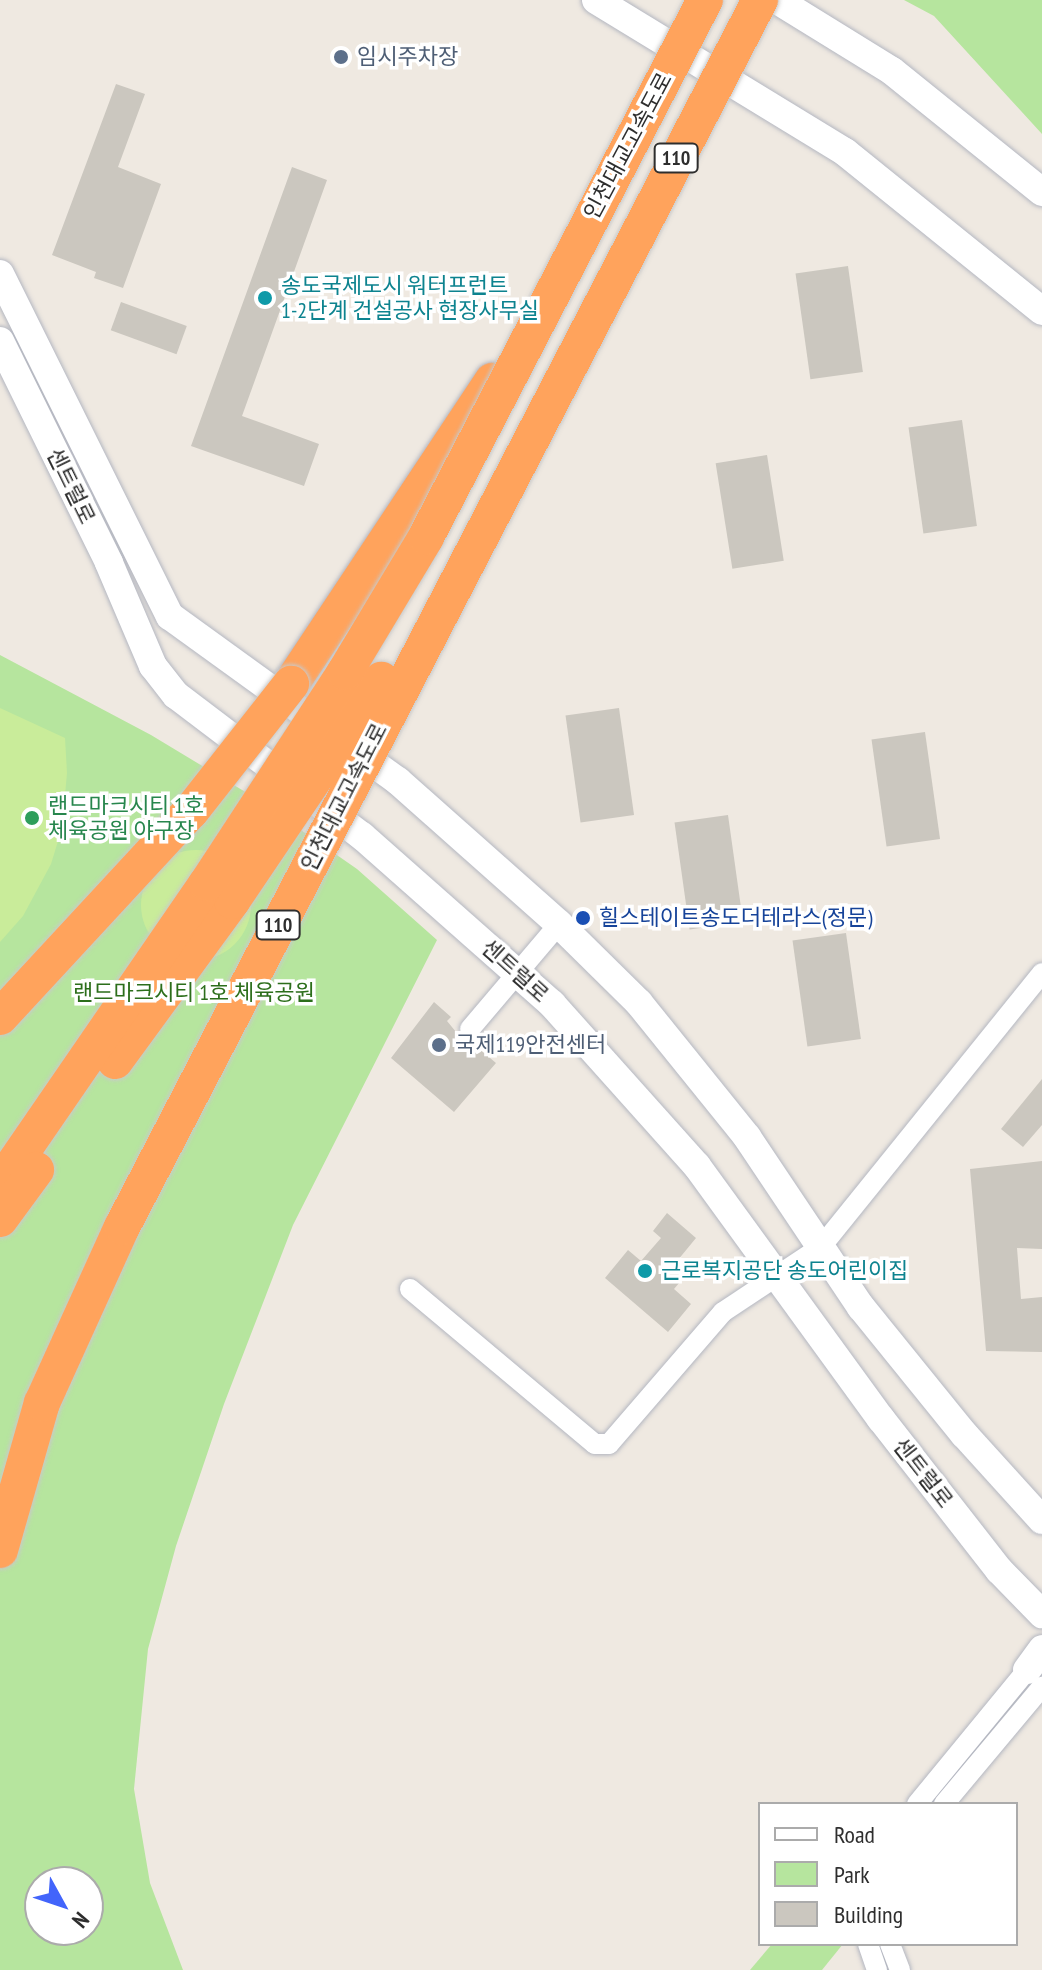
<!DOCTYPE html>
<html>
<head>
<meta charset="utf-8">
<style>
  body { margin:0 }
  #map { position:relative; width:1042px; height:1970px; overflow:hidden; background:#efe9e1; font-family:"PT Sans Narrow","Noto Sans KR",sans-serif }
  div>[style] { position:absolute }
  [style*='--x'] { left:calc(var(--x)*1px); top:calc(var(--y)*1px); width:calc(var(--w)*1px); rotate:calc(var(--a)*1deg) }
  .green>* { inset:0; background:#b6e59e }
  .pitch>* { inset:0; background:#c9ec9a }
  .round { border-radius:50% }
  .building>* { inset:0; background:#cbc7bf; transform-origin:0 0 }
  .roads { filter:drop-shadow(0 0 2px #b4b7c1) drop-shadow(0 0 2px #b4b7c1) }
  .street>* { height:20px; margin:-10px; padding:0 10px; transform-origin:10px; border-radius:10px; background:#fff }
  .secondary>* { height:28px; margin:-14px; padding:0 14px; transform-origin:14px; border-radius:14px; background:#fff }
  .highway>* { height:36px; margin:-18px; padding:0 18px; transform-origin:18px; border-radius:18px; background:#ffa35c }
  .bridges { filter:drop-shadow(0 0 2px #c9c9c9) drop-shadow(0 0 2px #c9c9c9) }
  .highway-bridge>* { height:36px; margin:-18px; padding:0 18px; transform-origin:18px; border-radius:18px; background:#ffa35c }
  .dots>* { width:22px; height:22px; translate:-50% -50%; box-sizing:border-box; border:4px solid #fff; border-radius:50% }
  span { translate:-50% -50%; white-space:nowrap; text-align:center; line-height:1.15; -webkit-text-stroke:7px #fff; paint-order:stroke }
  .shield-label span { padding:2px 6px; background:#fff; border:2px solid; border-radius:6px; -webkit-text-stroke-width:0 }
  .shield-label { font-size:20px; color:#2e2e2e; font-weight:700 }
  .service-label { font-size:22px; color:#4e5e75 }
  .left { translate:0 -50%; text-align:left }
  .street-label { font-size:22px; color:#2e2e2e }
  .culture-label { font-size:22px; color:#0d838f }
  .leisure-label { font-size:22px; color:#27864d }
  .transit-label { font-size:22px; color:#164399 }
  .park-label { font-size:22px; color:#2c6e1b }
  .legend { position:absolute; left:758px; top:1802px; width:260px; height:144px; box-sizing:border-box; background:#fff; border:2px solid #ababab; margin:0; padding:10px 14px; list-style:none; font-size:24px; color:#2e2e2e }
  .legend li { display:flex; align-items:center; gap:16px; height:40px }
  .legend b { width:40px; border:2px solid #ababab }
  .north { position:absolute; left:24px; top:1866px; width:80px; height:80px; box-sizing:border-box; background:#fff; border:2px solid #ababab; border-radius:50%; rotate:130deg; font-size:22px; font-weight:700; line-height:32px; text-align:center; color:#2e2e2e }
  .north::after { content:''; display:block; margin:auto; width:28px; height:36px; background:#4264fb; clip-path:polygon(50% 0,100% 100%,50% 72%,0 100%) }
</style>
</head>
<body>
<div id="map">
  <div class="green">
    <div style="clip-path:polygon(904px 0,1042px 0,1042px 134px,934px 16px)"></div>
    <div style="clip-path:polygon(evenodd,0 655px,151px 735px,252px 796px,357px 869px,437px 940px,293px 1225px,224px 1404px,176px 1546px,148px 1649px,134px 1789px,150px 1883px,183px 1970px,0 1970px,0 655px,40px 1882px,88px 1882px,88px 1930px,40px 1930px,40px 1882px)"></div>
    <div style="clip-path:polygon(772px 1944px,843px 1944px,822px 1970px,750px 1970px)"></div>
  </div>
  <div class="pitch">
    <div style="clip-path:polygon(0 708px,65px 738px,67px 773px,62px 828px,51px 864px,23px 916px,0 942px)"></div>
    <div class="round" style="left:141px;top:850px;width:110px;height:110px"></div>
  </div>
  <div class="building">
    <div style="clip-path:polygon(116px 84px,145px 94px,118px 167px,161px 184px,123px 288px,94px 278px,96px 272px,52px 255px)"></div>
    <div style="clip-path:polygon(292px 167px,327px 180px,242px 416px,319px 444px,304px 486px,191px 446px)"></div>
    <div style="left:848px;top:266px;width:107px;height:53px;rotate:82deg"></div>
    <div style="left:121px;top:302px;width:70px;height:30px;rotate:20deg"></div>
    <div style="left:962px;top:420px;width:107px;height:54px;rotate:82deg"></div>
    <div style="left:767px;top:455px;width:107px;height:52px;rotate:81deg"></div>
    <div style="left:619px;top:708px;width:108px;height:54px;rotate:82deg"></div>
    <div style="left:925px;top:732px;width:108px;height:54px;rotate:82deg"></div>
    <div style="left:728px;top:815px;width:108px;height:54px;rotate:82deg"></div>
    <div style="left:846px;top:933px;width:107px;height:54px;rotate:82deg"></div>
    <div style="clip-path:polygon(434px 1002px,451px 1017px,447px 1021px,461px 1038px,471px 1042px,496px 1063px,454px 1112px,391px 1058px)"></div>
    <div style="clip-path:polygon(1042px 1079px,1042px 1125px,1023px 1147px,1001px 1129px)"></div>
    <div style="clip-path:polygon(1042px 1161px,1042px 1249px,1017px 1248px,1021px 1299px,1042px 1297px,1042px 1352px,986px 1351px,970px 1169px)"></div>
    <div style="clip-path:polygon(667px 1213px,696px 1238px,673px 1266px,685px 1276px,674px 1289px,691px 1304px,668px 1332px,605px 1278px,628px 1250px,641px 1261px,661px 1238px,653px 1231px)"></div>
  </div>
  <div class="roads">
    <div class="street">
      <div style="--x:470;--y:1029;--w:138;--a:-49.7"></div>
      <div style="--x:410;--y:1289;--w:241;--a:40"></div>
      <div style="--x:595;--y:1444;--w:14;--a:0"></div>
      <div style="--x:609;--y:1444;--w:174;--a:-49.2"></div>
      <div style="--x:723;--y:1312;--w:118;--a:-33.6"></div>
      <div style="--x:821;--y:1247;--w:352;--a:-51.1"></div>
      <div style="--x:917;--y:1804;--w:173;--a:-50.6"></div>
      <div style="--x:944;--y:1804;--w:153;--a:-50.1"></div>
      <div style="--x:868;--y:1944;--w:28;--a:71"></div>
      <div style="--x:890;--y:1944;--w:28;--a:69"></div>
    </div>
    <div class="secondary">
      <div style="--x:596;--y:0;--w:292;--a:31.4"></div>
      <div style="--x:845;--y:152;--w:253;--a:38.9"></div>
      <div style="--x:777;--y:0;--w:135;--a:31.7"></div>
      <div style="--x:892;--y:71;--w:193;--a:38.9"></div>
      <div style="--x:0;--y:274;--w:382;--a:63.6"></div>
      <div style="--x:170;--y:616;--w:281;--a:35.9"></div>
      <div style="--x:398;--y:781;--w:215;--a:41.6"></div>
      <div style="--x:559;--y:924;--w:112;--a:44.6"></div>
      <div style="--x:639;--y:1003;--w:172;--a:51.1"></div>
      <div style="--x:747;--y:1137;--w:205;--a:56.2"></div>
      <div style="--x:861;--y:1307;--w:164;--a:51"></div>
      <div style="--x:964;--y:1434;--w:116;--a:47.8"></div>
      <div style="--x:0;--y:341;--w:247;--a:63.8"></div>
      <div style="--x:109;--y:563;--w:112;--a:66.9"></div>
      <div style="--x:153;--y:666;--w:37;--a:52"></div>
      <div style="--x:176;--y:695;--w:233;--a:37.2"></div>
      <div style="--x:362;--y:836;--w:254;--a:41.5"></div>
      <div style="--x:552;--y:1004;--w:217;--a:48.2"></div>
      <div style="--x:697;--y:1166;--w:313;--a:54"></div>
      <div style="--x:881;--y:1419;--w:192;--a:52"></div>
      <div style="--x:999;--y:1570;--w:62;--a:45.7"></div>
      <div style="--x:1027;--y:1670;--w:26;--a:-54"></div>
    </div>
    <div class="highway">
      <div style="--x:291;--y:684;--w:364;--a:-56.4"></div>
    </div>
  </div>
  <div class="bridges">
    <div class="highway-bridge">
      <div style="--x:0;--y:1017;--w:281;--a:-47.2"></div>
      <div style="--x:191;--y:811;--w:162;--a:-51.8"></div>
      <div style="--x:115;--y:1061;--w:198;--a:-53.8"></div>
      <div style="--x:232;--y:901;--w:267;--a:-56"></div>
      <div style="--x:0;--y:1184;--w:365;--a:-55.5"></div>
      <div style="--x:207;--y:883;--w:252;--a:-56.8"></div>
      <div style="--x:345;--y:672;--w:157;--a:-59"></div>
      <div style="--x:426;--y:537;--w:605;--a:-62.55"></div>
      <div style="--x:0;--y:1219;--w:61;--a:-53.7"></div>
      <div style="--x:0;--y:1550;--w:153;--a:-74.1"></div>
      <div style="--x:42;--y:1403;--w:193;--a:-65.6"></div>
      <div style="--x:122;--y:1227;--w:1383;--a:-62.53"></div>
    </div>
  </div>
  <div class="dots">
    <div style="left:341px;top:57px;background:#5c6f8a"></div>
    <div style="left:265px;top:298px;background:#0f9aa8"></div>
    <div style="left:32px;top:818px;background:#2e9e5b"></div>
    <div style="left:583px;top:918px;background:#1a4fb4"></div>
    <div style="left:439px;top:1045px;background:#5c6f8a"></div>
    <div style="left:645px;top:1271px;background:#0f9aa8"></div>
  </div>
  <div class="shield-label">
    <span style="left:676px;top:158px">110</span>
    <span style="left:278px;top:925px">110</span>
  </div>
  <div class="service-label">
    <span class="left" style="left:357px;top:57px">임시주차장</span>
    <span class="left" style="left:455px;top:1045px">국제119안전센터</span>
  </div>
  <div class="street-label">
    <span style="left:628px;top:146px;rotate:-62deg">인천대교고속도로</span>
    <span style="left:71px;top:486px;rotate:64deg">센트럴로</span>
    <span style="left:344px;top:797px;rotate:-63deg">인천대교고속도로</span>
    <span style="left:515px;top:971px;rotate:42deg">센트럴로</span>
    <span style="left:923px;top:1473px;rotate:52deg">센트럴로</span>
  </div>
  <div class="culture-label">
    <span class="left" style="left:281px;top:298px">송도국제도시 워터프런트<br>1-2단계 건설공사 현장사무실</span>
    <span class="left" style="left:661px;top:1271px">근로복지공단 송도어린이집</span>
  </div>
  <div class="leisure-label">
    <span class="left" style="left:48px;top:818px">랜드마크시티 1호<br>체육공원 야구장</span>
  </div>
  <div class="transit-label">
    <span class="left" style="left:599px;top:918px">힐스테이트송도더테라스(정문)</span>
  </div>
  <div class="park-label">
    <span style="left:194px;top:993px">랜드마크시티 1호 체육공원</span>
  </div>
  <ul class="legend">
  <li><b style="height:10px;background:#fff"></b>Road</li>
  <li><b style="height:22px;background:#b6e59e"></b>Park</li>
  <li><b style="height:22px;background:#cbc7bf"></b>Building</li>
  </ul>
  <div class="north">N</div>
</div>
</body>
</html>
